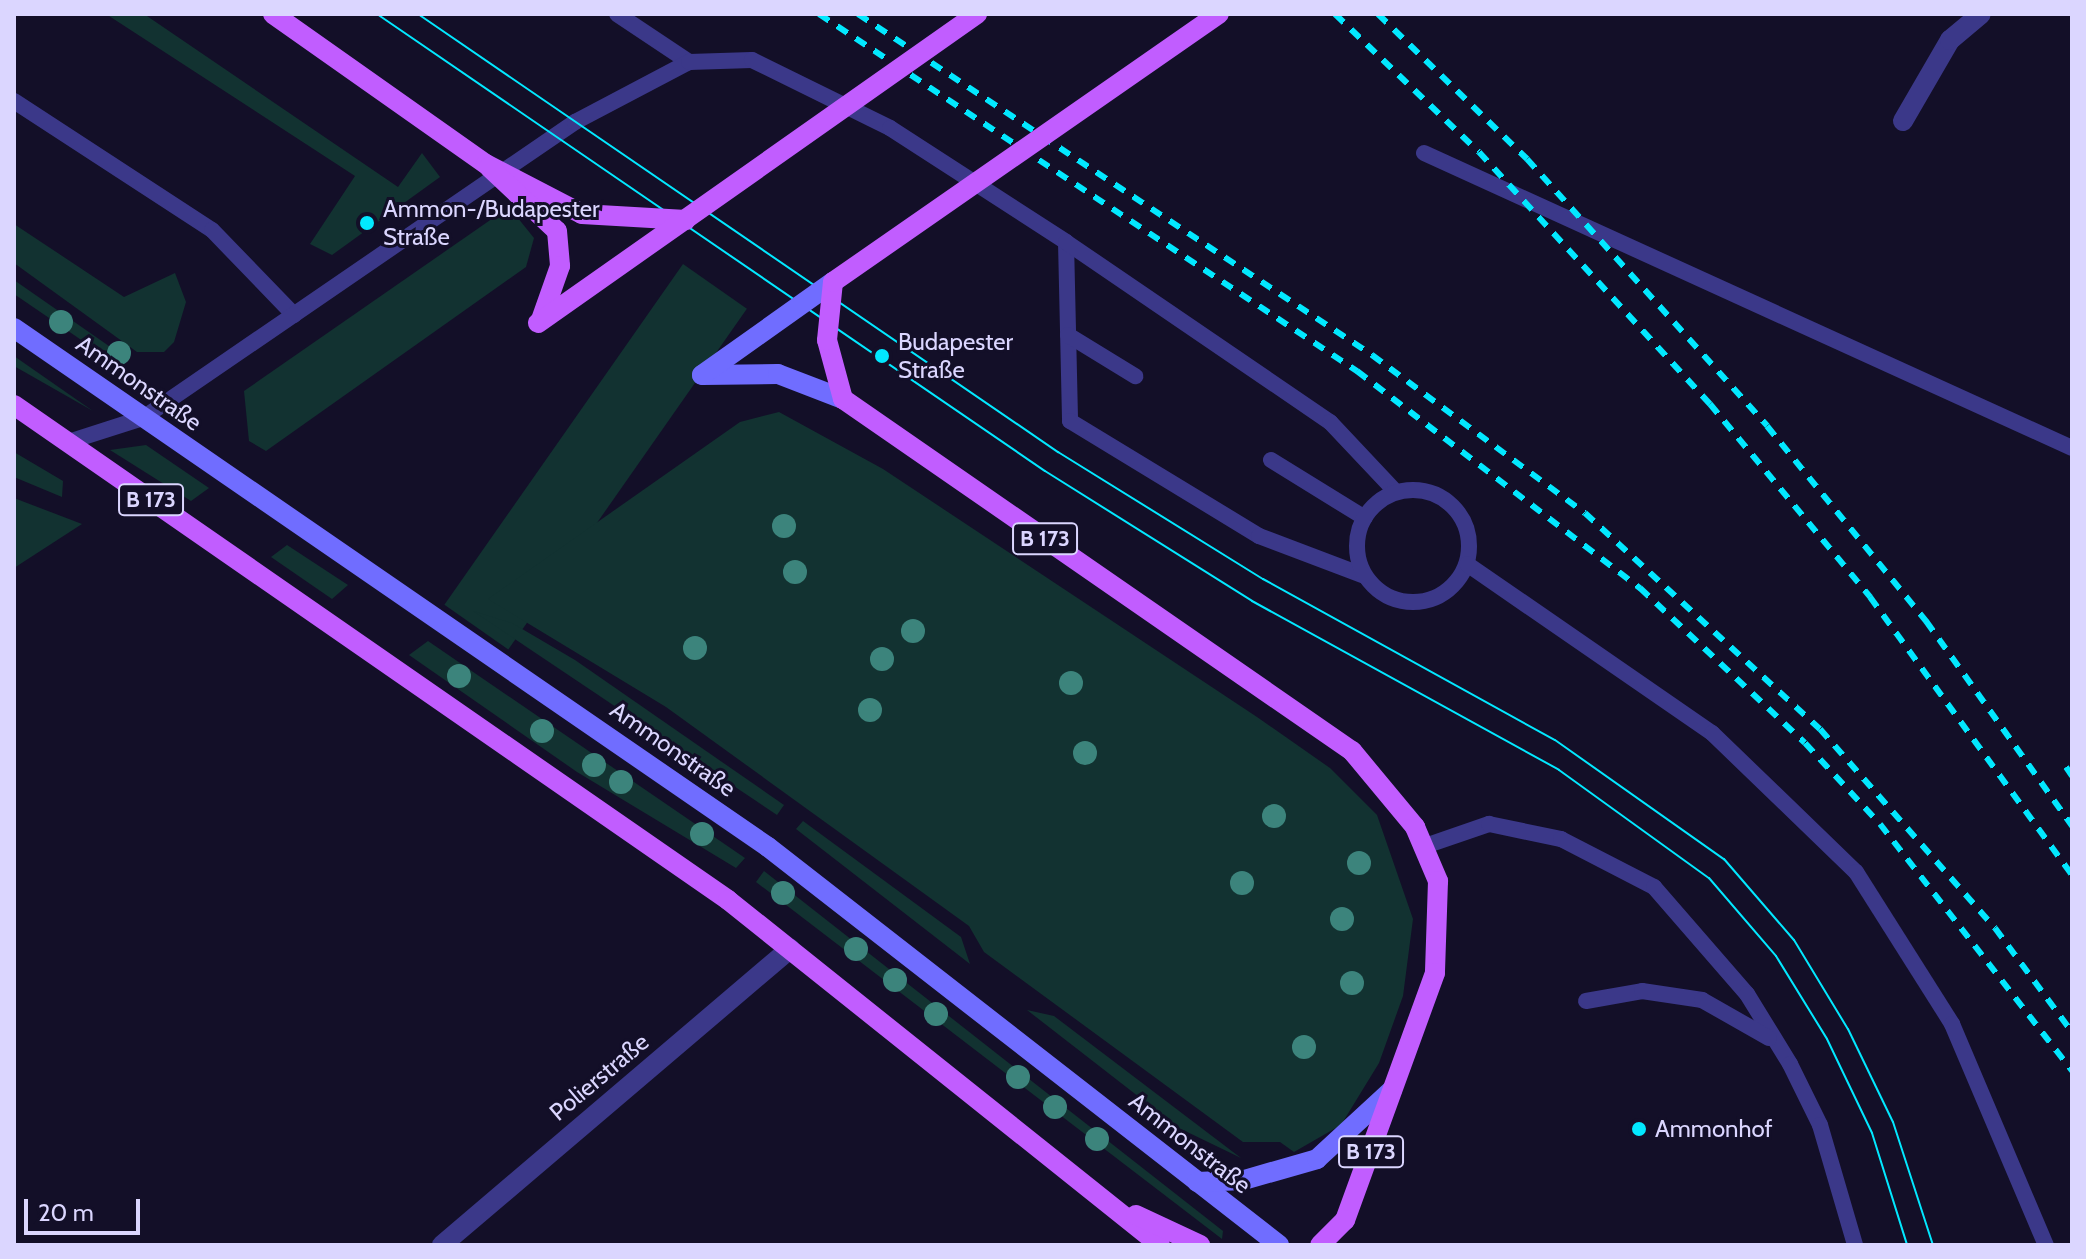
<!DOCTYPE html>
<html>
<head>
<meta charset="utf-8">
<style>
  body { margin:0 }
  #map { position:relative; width:2086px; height:1259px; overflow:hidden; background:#130f28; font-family:Cabin,sans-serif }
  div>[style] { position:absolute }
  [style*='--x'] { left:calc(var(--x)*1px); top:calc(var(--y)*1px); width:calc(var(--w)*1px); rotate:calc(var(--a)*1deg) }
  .green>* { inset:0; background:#123231; transform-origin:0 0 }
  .lane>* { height:16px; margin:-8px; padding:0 8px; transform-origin:8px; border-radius:8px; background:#3b3889 }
  .lane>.ring { margin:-8px; padding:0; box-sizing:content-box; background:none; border:16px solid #3b3889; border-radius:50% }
  .street>* { height:20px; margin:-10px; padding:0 10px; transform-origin:10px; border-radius:10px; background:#3b3889 }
  .secondary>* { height:20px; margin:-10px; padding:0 10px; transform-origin:10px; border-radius:10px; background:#706dff }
  .primary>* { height:20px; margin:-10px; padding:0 10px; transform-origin:10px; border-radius:10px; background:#c15dff }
  .tram>* { height:2px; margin:-1px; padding:0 1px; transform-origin:1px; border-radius:1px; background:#02e8ff }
  .rail>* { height:6px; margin-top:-3px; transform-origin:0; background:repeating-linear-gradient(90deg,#02e8ff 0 12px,transparent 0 22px) }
  .secondary-bridge>* { height:20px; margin:-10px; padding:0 10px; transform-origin:10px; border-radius:10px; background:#706dff }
  .primary-bridge>* { height:20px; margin:-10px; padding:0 10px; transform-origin:10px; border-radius:10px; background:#c15dff }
  .trees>* { width:24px; height:24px; margin:-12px; border-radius:50%; background:#3c847c }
  .dots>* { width:22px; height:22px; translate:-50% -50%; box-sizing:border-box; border:4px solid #130f28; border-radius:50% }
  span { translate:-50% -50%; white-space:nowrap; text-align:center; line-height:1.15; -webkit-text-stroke:6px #130f28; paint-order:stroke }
  .shield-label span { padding:2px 6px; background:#130f28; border:2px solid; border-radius:6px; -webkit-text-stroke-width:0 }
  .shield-label { font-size:22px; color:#dbd6ff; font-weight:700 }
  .poi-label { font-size:24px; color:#dbd6ff }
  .left { translate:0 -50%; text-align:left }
  .street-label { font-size:24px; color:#dbd6ff }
  .frame { position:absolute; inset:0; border:16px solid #dbd6ff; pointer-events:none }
  .scale { position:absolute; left:24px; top:1199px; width:116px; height:36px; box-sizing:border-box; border:4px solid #dbd6ff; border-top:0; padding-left:10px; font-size:24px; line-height:28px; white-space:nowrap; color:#dbd6ff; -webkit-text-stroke:6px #130f28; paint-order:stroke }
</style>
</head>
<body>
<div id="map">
  <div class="green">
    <div style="clip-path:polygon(106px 14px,144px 14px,398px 187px,422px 153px,440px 177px,332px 255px,310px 244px,355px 176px)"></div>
    <div style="clip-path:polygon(509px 207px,534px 238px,526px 267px,266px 451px,249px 441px,244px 391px)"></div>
    <div style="clip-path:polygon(14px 224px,124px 297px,175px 273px,186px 302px,174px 342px,164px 352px,137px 352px,14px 263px)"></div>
    <div style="left:683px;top:264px;width:78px;height:416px;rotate:35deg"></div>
    <div style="clip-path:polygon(14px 280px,119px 353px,93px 348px,14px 294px)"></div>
    <div style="clip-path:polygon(14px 356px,93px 411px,14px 366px)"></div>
    <div style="clip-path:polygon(779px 412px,883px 469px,1257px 717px,1330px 768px,1377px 815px,1413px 919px,1403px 996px,1379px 1063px,1341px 1125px,1294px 1152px,1280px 1142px,1243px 1142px,984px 952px,969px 926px,666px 707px,488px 599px,740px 422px)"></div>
    <div style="clip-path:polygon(146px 445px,209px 488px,191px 501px,110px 450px)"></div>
    <div style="clip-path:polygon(14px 452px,63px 481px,62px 497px,14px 477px)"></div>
    <div style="clip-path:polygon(14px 498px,82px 524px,14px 568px)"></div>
    <div style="clip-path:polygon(287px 545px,348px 585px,332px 599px,271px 557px)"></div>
    <div style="clip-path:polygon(473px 611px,512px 623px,575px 660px,784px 805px,777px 815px)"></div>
    <div style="clip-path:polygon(428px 641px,745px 858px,736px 868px,577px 772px,409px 655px)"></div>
    <div style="clip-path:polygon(803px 821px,961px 937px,970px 964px,796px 829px)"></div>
    <div style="clip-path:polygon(764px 871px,1223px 1231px,1222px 1239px,756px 882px)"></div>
    <div style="clip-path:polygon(1027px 1010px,1054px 1016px,1241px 1158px,1179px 1128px)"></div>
  </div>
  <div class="lane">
    <div style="--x:617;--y:14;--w:87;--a:33.7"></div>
    <div style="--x:14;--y:101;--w:236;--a:33.1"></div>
    <div style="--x:212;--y:230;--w:118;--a:46"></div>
    <div style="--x:1424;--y:153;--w:712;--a:24.48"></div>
    <div style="--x:1066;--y:242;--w:179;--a:88.7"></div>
    <div style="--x:1070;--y:421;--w:221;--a:31.3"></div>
    <div style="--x:1259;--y:536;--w:113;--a:20.7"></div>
    <div style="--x:1068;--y:335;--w:79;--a:31.5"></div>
    <div style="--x:68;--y:442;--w:79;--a:-17.7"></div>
    <div style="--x:143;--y:418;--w:524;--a:-34.42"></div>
    <div style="--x:575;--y:122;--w:129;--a:-27.8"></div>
    <div style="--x:689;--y:62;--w:63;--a:-1.8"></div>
    <div style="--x:752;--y:60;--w:154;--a:26.2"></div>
    <div style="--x:890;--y:128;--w:210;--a:32.9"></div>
    <div style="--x:1066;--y:242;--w:320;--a:34.3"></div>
    <div style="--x:1330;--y:422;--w:95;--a:46.7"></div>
    <div style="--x:1271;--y:460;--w:110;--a:31.7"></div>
    <div class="ring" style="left:1357px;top:490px;width:96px;height:96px"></div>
    <div style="--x:1467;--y:564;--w:298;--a:34.6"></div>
    <div style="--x:1712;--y:733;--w:200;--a:44"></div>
    <div style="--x:1856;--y:872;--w:180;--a:57.7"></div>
    <div style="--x:1952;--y:1024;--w:240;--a:67"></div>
    <div style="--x:1425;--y:846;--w:68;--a:-19"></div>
    <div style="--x:1489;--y:824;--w:74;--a:11.8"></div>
    <div style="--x:1561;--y:839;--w:105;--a:27.3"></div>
    <div style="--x:1654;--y:887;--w:142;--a:49"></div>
    <div style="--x:1747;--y:994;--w:82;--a:58.4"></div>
    <div style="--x:1790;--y:1064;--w:68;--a:63.8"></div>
    <div style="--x:1820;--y:1125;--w:125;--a:73.7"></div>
    <div style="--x:1586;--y:1001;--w:57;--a:-10.1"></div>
    <div style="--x:1642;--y:991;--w:61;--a:8.5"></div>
    <div style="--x:1702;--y:1000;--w:77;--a:29.6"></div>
  </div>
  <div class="street">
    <div style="--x:1903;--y:121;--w:94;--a:-59.9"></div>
    <div style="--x:1950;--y:40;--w:40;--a:-40"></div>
    <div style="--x:442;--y:1245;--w:457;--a:-40.4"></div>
  </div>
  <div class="secondary">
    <div style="--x:14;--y:328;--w:915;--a:34.54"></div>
    <div style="--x:768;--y:847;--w:648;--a:37.91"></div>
    <div style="--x:702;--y:375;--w:76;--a:-0.8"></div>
    <div style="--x:778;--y:374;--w:70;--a:21"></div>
    <div style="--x:1197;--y:1182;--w:47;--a:-2.4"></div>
    <div style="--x:1244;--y:1180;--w:76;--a:-16"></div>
    <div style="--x:1317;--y:1159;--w:102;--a:-42.6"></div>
  </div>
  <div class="primary">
    <div style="--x:273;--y:14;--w:261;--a:35.2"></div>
    <div style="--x:843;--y:399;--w:619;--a:34.67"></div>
    <div style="--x:1352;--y:751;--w:99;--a:50.3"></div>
    <div style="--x:1415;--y:827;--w:59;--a:66.9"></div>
    <div style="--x:1438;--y:881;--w:92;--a:91.9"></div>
    <div style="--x:1435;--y:973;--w:263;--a:110"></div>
    <div style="--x:1345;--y:1220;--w:35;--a:135"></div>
    <div style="--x:14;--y:405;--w:869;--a:34.73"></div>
    <div style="--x:728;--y:900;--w:553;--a:38.61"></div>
    <div style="--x:1136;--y:1215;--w:71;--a:25.1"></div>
  </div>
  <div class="tram">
    <div style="--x:377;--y:14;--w:809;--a:34.38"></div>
    <div style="--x:1045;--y:471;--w:244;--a:32.1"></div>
    <div style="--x:1252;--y:601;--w:350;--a:28.8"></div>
    <div style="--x:1559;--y:770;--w:185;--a:35.8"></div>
    <div style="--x:1709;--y:878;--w:103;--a:49.3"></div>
    <div style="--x:1776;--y:956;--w:97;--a:58.4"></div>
    <div style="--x:1827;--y:1039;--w:104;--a:64.4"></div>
    <div style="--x:1872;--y:1133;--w:117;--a:72.6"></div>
    <div style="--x:418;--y:14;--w:776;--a:34.39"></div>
    <div style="--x:1058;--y:452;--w:241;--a:31.8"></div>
    <div style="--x:1263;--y:579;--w:333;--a:28.9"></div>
    <div style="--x:1555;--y:740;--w:207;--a:35.2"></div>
    <div style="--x:1724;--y:859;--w:107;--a:49.2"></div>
    <div style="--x:1794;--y:940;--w:104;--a:58.8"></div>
    <div style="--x:1848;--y:1029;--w:103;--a:64.2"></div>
    <div style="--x:1893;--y:1122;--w:129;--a:72"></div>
  </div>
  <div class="rail">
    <div style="--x:819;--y:14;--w:646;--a:33.57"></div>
    <div style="--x:1357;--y:371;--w:357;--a:37.5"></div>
    <div style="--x:1640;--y:588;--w:226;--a:43.2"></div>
    <div style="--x:1805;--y:743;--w:110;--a:47.2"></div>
    <div style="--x:1880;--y:824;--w:313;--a:52.1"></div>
    <div style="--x:858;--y:14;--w:617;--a:33.56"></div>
    <div style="--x:1372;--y:355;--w:265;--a:36.6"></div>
    <div style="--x:1585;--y:513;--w:319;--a:42.6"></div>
    <div style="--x:1820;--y:729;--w:265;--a:48.7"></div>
    <div style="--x:1995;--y:928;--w:129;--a:53.5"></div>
    <div style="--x:1335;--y:14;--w:199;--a:43.8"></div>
    <div style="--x:1479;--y:152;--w:342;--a:47.5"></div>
    <div style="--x:1710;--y:404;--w:251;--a:50.3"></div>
    <div style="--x:1870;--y:597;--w:344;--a:54"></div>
    <div style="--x:1378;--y:14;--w:208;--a:44.2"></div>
    <div style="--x:1527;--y:159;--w:359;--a:48"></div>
    <div style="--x:1767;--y:426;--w:252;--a:50.8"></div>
    <div style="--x:1926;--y:621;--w:252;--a:54.5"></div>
    <div style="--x:2066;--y:767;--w:11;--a:56"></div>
  </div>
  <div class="secondary-bridge">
    <div style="--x:702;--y:375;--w:161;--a:-35.4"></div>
  </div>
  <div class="primary-bridge">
    <div style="--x:486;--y:164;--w:108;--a:27.5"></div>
    <div style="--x:582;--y:214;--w:104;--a:3.3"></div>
    <div style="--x:489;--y:167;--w:93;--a:43.3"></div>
    <div style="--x:557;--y:231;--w:35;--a:85"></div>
    <div style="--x:560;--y:266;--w:54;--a:109.4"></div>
    <div style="--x:538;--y:323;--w:537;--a:-35.14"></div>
    <div style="--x:843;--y:399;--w:61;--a:-105.2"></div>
    <div style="--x:827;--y:340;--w:58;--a:-84.1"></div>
    <div style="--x:833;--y:282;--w:470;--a:-34.8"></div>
  </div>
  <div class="trees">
    <div style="left:61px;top:322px"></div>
    <div style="left:119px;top:353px"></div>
    <div style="left:784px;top:526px"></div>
    <div style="left:795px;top:572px"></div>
    <div style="left:913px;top:631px"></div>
    <div style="left:695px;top:648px"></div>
    <div style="left:882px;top:659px"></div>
    <div style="left:459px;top:676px"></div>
    <div style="left:1071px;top:683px"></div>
    <div style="left:870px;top:710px"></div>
    <div style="left:542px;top:731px"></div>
    <div style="left:1085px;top:753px"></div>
    <div style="left:594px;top:765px"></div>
    <div style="left:621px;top:782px"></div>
    <div style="left:1274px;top:816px"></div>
    <div style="left:702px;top:834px"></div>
    <div style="left:1359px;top:863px"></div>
    <div style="left:1242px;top:883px"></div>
    <div style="left:783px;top:893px"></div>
    <div style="left:1342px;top:919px"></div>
    <div style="left:856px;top:949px"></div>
    <div style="left:895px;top:980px"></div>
    <div style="left:1352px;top:983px"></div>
    <div style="left:936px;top:1014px"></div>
    <div style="left:1304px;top:1047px"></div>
    <div style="left:1018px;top:1077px"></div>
    <div style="left:1055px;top:1107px"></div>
    <div style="left:1097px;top:1139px"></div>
  </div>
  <div class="dots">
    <div style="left:367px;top:223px;background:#02e8ff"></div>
    <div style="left:882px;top:356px;background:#02e8ff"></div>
    <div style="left:1639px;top:1129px;background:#02e8ff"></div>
  </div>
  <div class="shield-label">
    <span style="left:151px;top:500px">B 173</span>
    <span style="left:1045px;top:539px">B 173</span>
    <span style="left:1371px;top:1152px">B 173</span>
  </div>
  <div class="poi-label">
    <span class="left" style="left:383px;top:223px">Ammon-/Budapester<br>Straße</span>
    <span class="left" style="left:898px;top:356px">Budapester<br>Straße</span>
    <span class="left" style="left:1655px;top:1129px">Ammonhof</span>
  </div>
  <div class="street-label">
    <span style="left:139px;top:383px;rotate:35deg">Ammonstraße</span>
    <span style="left:673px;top:749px;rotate:35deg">Ammonstraße</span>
    <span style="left:599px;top:1077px;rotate:-40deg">Polierstraße</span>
    <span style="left:1190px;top:1143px;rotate:38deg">Ammonstraße</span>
  </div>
  <div class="frame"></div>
  <div class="scale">20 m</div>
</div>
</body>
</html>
